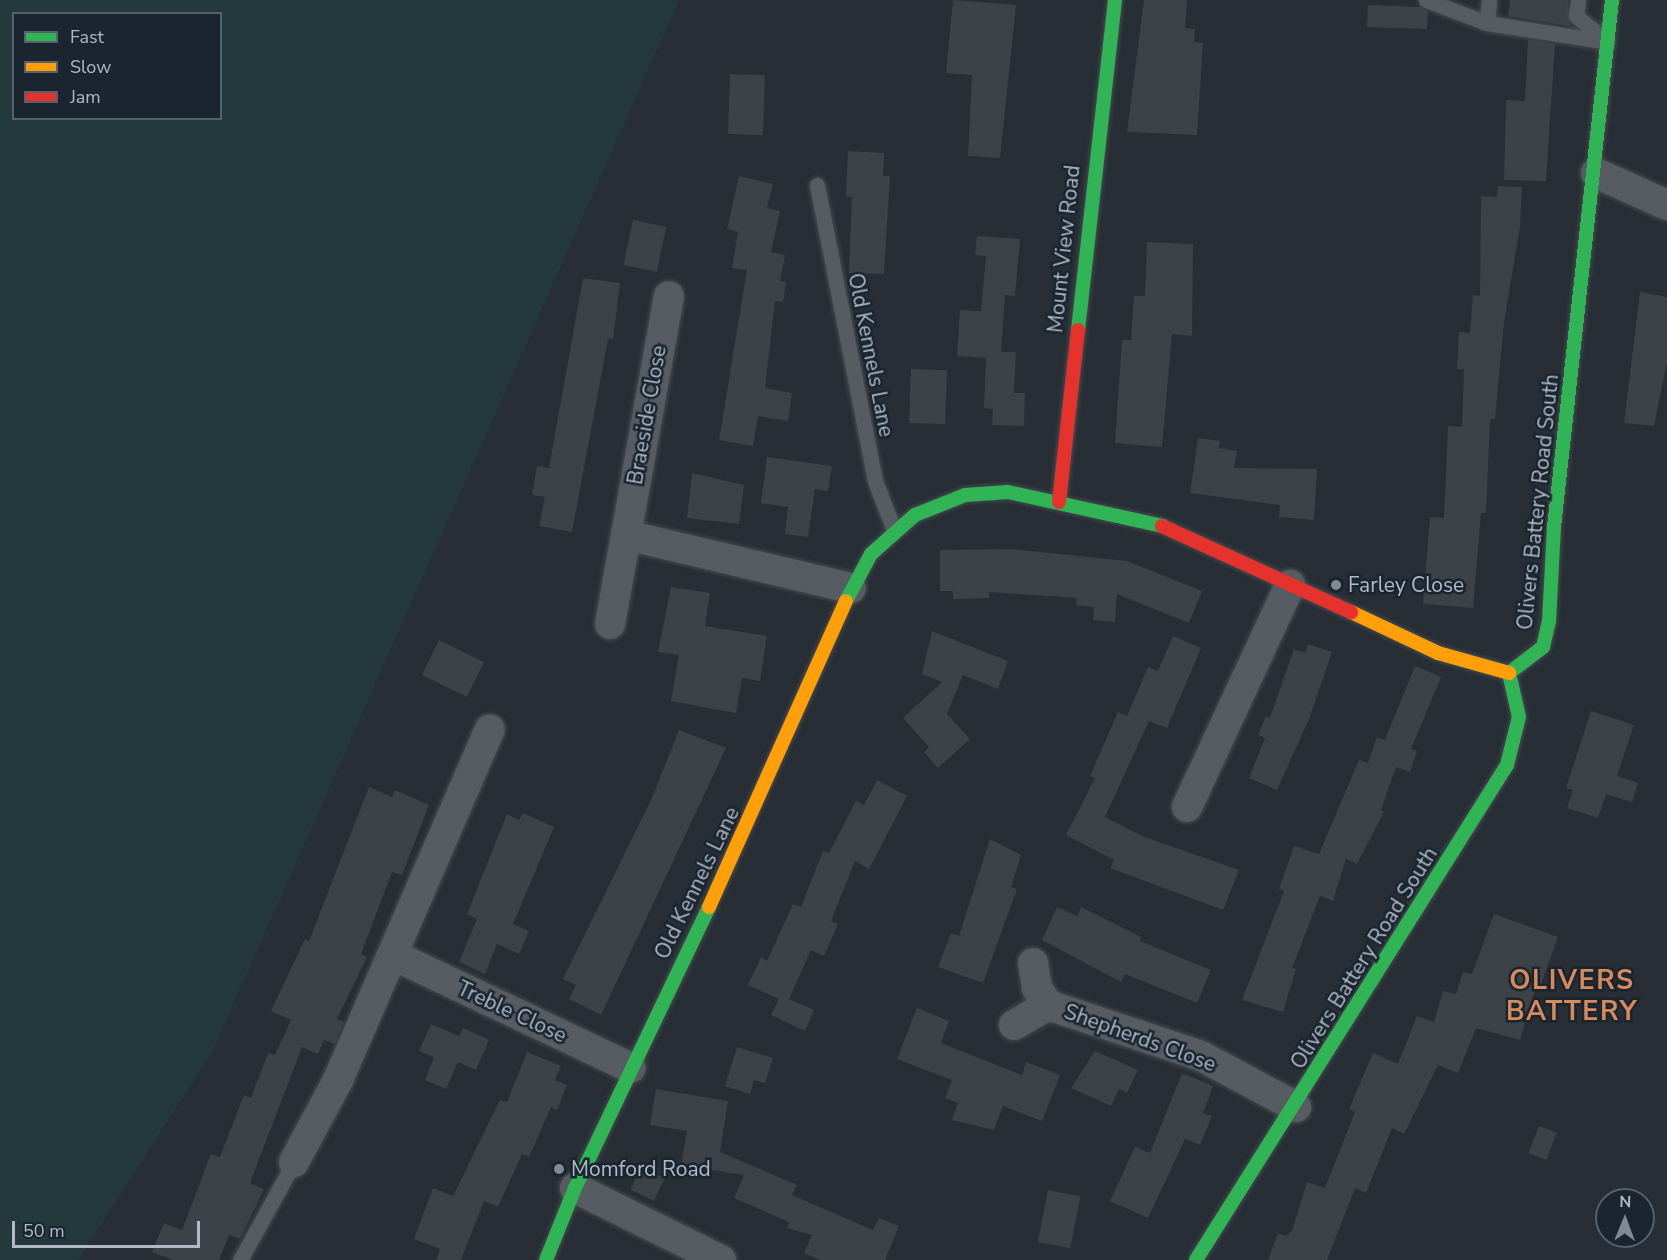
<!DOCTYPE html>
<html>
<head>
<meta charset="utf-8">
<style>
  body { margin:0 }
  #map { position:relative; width:1667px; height:1260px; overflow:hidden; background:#272e35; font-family:"Nunito Sans",sans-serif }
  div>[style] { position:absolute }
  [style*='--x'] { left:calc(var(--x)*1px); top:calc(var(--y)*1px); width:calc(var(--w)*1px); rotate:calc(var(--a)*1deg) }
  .green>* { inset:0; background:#24393b }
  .building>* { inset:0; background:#3c4248; transform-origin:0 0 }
  .roads { filter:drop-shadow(0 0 2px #454a50) drop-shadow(0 0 2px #454a50) }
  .lane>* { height:15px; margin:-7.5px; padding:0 7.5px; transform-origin:7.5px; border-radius:7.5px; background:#575c63 }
  .street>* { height:30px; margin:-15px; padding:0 15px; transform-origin:15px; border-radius:15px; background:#575c63 }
  .fast>* { height:14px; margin:-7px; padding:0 7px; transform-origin:7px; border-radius:7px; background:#30b455 }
  .slow>* { height:14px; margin:-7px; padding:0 7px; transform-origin:7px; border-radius:7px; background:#ff9f0a }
  .jam>* { height:14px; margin:-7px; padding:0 7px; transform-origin:7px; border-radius:7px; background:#e5322d }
  .dots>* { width:16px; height:16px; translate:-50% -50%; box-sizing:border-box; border:3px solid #1a2530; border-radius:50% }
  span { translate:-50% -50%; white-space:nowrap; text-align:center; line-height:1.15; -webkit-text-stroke:5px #1a2530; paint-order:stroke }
  .street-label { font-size:21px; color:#b0bac7 }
  .poi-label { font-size:21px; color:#b0bac7 }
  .left { translate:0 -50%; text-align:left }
  .district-label { font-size:27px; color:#d78a5b; font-weight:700; letter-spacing:1.5px }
  .legend { position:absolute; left:12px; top:12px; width:210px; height:108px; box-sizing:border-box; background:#1a2530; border:2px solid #56616c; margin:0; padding:8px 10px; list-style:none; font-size:18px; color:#b0bac7 }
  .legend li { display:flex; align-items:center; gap:12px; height:30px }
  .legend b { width:30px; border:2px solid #56616c }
  .north { position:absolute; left:1595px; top:1188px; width:60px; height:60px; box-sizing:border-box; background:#1a2530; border:2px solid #56616c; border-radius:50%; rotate:1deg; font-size:16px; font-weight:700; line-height:24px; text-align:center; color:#b0bac7 }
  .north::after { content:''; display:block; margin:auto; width:21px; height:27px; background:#808994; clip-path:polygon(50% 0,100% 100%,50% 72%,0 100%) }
  .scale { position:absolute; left:12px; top:1221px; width:188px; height:27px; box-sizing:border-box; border:3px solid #b0bac7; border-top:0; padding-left:8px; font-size:18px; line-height:21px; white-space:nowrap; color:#b0bac7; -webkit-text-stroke:4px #1a2530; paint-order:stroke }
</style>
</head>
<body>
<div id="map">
  <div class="green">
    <div style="clip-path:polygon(evenodd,0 0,679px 0,212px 1052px,78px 1260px,0 1260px,0 0,14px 14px,220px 14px,220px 118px,14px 118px,14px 14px)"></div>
  </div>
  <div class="building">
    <div style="clip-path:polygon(953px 0,1016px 5px,1000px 158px,968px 156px,972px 75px,946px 73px)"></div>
    <div style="clip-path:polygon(1144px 0,1187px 0,1185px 28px,1195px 29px,1194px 42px,1203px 43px,1197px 135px,1127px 132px)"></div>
    <div style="clip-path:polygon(1510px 0,1568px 0,1570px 26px,1508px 16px)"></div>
    <div style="clip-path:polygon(1368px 5px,1420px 7px,1428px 11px,1427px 29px,1367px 27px)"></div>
    <div style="clip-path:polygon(1528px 39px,1555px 44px,1546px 181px,1504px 180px,1506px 100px,1525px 101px)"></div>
    <div style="left:730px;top:74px;width:35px;height:60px;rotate:2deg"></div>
    <div style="clip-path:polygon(848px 151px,884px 153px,883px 176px,890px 176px,884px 274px,849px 273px,852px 197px,846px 196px)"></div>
    <div style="clip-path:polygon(739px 176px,773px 184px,767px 208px,780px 211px,771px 252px,785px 255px,780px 281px,786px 282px,783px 302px,775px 301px,765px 388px,792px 393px,788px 421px,758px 416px,753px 446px,719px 440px,747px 270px,732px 268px,738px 232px,727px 229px)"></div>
    <div style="clip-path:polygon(1498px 186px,1522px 187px,1520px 226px,1504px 322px,1495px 419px,1490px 419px,1486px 513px,1481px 513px,1473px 608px,1423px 604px,1430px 517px,1444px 518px,1448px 426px,1462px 427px,1464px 369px,1457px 369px,1459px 332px,1470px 333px,1473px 295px,1480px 296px,1481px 196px,1497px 197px)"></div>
    <div style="left:633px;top:220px;width:34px;height:46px;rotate:12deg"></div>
    <div style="clip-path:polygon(977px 236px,1020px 239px,1015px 296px,1005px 295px,1001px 352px,1016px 352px,1014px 393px,1025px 393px,1024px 426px,992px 425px,993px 409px,984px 408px,986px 358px,957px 356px,960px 310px,981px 311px,986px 256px,975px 255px)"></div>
    <div style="clip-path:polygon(1147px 242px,1193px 244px,1192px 336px,1172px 334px,1162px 447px,1115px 443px,1122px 340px,1131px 340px,1134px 296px,1145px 296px)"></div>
    <div style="clip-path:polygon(583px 278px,620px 283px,613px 339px,608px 339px,572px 532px,539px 526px,545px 497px,532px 495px,537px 466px,549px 468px)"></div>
    <div style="clip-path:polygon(1640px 292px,1667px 297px,1667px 362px,1654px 426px,1624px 423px)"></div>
    <div style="left:911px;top:369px;width:36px;height:54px;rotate:2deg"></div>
    <div style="clip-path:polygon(1198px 438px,1220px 441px,1219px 448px,1237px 451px,1234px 468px,1317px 469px,1314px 520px,1279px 517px,1280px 505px,1190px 493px)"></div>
    <div style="clip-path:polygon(767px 457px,832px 466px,828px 491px,815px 489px,808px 537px,785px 534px,788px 507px,761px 503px)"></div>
    <div style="clip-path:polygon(692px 473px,744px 485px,739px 524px,687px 518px)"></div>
    <div style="clip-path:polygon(1012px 549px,1127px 561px,1202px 591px,1189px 623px,1117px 594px,1115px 622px,1093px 620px,1094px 607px,1076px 605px,1077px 598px,989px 592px,989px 598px,953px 599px,953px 591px,940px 591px,940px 550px)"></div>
    <div style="clip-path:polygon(671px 587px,710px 593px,705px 626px,767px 636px,760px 681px,742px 678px,736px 713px,671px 701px,679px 655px,658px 652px)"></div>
    <div style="clip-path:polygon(932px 631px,1008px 661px,998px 689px,963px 675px,947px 714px,970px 739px,938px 768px,924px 752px,929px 747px,903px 718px,942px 682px,922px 674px)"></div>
    <div style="clip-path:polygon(1173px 636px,1201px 648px,1167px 728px,1149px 721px,1105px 817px,1142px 836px,1239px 870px,1223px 910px,1110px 868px,1114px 860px,1066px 835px,1095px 778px,1090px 776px,1118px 712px,1127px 716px,1148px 667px,1158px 671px)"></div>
    <div style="left:439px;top:640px;width:50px;height:39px;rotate:26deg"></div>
    <div style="clip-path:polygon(1308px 644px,1332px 652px,1309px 719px,1277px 790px,1249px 778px,1265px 738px,1258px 735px,1266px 716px,1270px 718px,1294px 649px,1305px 653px)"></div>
    <div style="clip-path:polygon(1415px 666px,1441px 677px,1411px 749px,1417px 751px,1410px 772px,1396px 767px,1381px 810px,1384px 812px,1357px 864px,1346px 859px,1333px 901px,1320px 896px,1292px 968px,1296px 969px,1283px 1012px,1242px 1000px,1284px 891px,1279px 889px,1294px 846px,1319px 854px,1359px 760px,1368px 763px,1377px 737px,1385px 740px)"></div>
    <div style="clip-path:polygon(1591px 711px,1634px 725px,1617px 776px,1638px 783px,1632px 802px,1606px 794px,1598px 818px,1567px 808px,1573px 790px,1566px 788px)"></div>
    <div style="clip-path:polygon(679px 730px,726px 748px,601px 1015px,569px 999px,576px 985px,563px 979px,651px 800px)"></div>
    <div style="clip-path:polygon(877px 780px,907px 796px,869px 869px,855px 861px,831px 921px,838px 924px,824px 956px,811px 950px,789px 999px,814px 1010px,805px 1031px,771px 1015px,779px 999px,748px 985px,761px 957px,767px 961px,793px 904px,801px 907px,823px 851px,829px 853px,856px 801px,864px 805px)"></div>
    <div style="clip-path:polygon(369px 787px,392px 797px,395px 790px,429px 805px,402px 875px,392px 872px,361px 954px,367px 957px,337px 1019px,344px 1022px,335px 1044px,324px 1040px,318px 1054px,302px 1047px,250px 1183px,264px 1189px,240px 1239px,229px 1235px,219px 1260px,173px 1260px,152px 1252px,164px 1223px,182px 1230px,211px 1154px,220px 1157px,244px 1095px,251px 1098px,268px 1053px,275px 1055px,291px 1020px,271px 1011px,305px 939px,309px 941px)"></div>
    <div style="clip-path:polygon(523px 813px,554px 827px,513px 924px,529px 931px,519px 954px,497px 944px,485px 974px,459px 962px,477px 919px,467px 914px,507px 814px,519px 820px)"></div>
    <div style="clip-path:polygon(990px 839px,1021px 855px,1011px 887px,1017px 889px,983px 983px,938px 967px,951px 933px,959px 936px)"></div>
    <div style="clip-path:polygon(1057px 907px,1077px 916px,1081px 907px,1141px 937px,1140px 941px,1211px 970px,1197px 1003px,1125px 974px,1121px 982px,1042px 940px)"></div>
    <div style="clip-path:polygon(1494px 914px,1558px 937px,1541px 984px,1537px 983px,1520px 1040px,1476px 1028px,1458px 1073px,1438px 1065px,1404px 1134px,1392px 1128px,1366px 1193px,1355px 1188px,1327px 1260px,1268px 1260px,1278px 1233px,1286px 1236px,1292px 1231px,1307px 1182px,1325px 1188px,1355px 1112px,1349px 1109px,1373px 1053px,1398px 1064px,1417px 1016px,1434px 1022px,1443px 991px,1456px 994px,1463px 972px,1472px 974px)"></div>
    <div style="clip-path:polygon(917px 1008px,949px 1021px,941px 1043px,1022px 1075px,1026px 1062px,1060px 1075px,1042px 1121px,1003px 1106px,994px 1130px,952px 1120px,958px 1103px,945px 1098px,952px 1080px,897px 1059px)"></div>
    <div style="clip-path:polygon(431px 1024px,459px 1036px,463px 1028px,489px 1040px,476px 1070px,458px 1062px,446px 1089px,425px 1080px,434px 1057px,419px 1051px)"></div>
    <div style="clip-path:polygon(737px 1047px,773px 1058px,765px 1083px,754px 1080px,750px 1094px,725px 1086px)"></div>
    <div style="clip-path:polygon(1095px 1051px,1138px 1070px,1127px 1093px,1119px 1089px,1111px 1106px,1071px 1088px)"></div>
    <div style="clip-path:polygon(527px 1052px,561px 1066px,555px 1080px,567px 1085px,557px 1110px,551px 1107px,529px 1157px,522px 1154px,498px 1207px,484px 1201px,461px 1260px,436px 1260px,440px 1249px,414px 1239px,433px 1188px,453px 1196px,500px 1100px,507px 1102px)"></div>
    <div style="clip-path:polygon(1182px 1073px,1213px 1086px,1203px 1113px,1212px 1116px,1200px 1145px,1185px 1139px,1148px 1218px,1110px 1201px,1135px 1147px,1150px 1153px)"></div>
    <div style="clip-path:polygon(656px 1089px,728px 1101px,720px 1152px,797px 1185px,792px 1195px,873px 1230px,879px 1218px,899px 1226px,885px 1260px,820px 1260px,804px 1253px,812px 1235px,787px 1228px,789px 1222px,734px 1198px,744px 1175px,681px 1165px,687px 1131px,650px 1125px)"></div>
    <div style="left:1539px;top:1126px;width:19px;height:29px;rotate:21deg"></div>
    <div style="left:641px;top:1167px;width:26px;height:25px;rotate:25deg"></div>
    <div style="left:1048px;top:1190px;width:33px;height:53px;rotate:11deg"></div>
  </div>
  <div class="roads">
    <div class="lane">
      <div style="--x:1426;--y:0;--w:65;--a:20.7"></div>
      <div style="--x:1487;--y:23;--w:122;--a:8.9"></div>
      <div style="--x:1578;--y:0;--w:16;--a:97"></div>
      <div style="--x:1576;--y:16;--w:38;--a:39"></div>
      <div style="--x:1487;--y:23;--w:23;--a:-85"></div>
      <div style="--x:817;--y:185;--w:302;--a:78.9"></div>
      <div style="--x:875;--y:481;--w:53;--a:68.8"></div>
      <div style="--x:240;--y:1260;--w:112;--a:-61.1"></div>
    </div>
    <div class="street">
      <div style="--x:1596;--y:173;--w:78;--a:24.3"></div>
      <div style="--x:626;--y:535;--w:231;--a:13.3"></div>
      <div style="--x:610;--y:624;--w:333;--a:-79.8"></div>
      <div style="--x:1187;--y:807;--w:245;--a:-65.1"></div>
      <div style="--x:393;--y:955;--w:263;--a:25.4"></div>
      <div style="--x:1033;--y:963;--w:25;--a:81"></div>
      <div style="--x:1037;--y:988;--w:20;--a:57"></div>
      <div style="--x:1048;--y:1005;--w:161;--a:18.4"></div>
      <div style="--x:1201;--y:1056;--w:108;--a:28.2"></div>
      <div style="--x:1014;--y:1025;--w:39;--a:-30"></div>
      <div style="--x:294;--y:1162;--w:93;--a:-61.8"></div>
      <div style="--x:338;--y:1080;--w:382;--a:-66.6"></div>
      <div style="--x:575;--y:1188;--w:163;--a:26.3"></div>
    </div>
    <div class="fast">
      <div style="--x:1078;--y:330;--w:332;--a:-83.6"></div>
      <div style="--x:846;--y:601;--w:53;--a:-62"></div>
      <div style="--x:871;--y:554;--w:59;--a:-41.6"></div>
      <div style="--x:915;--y:515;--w:54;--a:-21.8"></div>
      <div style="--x:965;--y:495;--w:43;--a:-4"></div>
      <div style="--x:1008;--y:492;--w:158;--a:12.4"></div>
      <div style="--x:1509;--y:673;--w:43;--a:-37.4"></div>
      <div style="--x:1543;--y:647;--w:26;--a:-77"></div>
      <div style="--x:1549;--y:622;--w:95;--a:-87"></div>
      <div style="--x:1554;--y:527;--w:530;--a:-83.72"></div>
      <div style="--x:546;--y:1260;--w:78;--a:-68.1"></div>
      <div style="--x:575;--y:1188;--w:311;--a:-64.5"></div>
      <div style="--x:1196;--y:1260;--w:585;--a:-57.86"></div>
      <div style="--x:1507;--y:765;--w:49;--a:-76"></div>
      <div style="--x:1519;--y:717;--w:45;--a:-102.8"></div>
    </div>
    <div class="slow">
      <div style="--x:1351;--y:612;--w:96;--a:25.2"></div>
      <div style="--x:1438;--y:653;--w:74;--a:15.7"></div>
      <div style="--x:709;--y:907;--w:335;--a:-65.9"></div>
    </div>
    <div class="jam">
      <div style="--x:1059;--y:502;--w:173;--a:-83.7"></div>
      <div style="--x:1162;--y:526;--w:208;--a:24.5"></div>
    </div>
  </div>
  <div class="dots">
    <div style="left:1336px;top:585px;background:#808994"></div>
    <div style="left:559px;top:1169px;background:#808994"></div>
  </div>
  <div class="street-label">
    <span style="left:1064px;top:249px;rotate:-84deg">Mount View Road</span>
    <span style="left:871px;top:355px;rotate:79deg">Old Kennels Lane</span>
    <span style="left:647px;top:415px;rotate:-80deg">Braeside Close</span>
    <span style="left:1538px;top:502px;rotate:-84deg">Olivers Battery Road South</span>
    <span style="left:697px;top:883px;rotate:-64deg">Old Kennels Lane</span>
    <span style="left:1364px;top:958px;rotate:-58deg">Olivers Battery Road South</span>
    <span style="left:512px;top:1012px;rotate:25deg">Treble Close</span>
    <span style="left:1140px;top:1038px;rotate:20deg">Shepherds Close</span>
  </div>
  <div class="poi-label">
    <span class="left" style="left:1348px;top:585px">Farley Close</span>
    <span class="left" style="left:571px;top:1169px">Momford Road</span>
  </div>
  <div class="district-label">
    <span style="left:1572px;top:996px">OLIVERS<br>BATTERY</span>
  </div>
  <ul class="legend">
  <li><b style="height:8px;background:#30b455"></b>Fast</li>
  <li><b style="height:8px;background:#ff9f0a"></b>Slow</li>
  <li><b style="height:8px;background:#e5322d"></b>Jam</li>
  </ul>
  <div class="north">N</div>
  <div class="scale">50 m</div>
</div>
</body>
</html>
